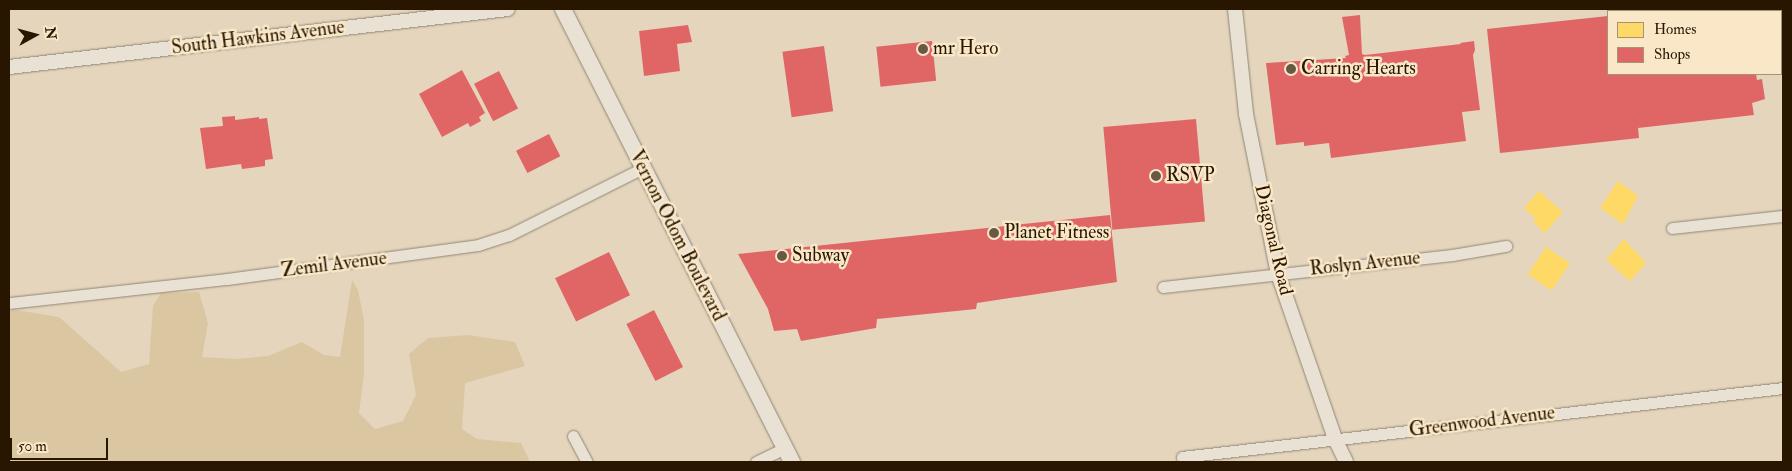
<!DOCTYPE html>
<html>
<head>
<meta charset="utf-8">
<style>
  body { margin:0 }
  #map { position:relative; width:1792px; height:471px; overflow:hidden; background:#e4d5bc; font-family:"IM FELL Double Pica",serif }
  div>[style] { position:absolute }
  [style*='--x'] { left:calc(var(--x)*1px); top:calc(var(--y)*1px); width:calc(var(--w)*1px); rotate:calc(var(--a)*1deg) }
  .green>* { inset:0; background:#dbc6a2 }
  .homes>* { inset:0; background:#ffd966; transform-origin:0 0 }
  .shops>* { inset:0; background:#e06666; transform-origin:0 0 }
  .roads { filter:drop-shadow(0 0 1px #908675) drop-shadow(0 0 1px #908675) }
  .minor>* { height:11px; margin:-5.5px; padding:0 5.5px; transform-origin:5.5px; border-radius:5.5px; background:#e8e1d4 }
  .tertiary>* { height:14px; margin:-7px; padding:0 7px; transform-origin:7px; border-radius:7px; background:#e8e1d4 }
  .secondary>* { height:16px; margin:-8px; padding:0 8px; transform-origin:8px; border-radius:8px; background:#e8e1d4 }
  .dots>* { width:14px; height:14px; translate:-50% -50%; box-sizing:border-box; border:2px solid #f9e7c8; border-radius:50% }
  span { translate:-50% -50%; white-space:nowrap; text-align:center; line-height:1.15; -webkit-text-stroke:5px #f9e7c8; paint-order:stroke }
  .street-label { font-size:19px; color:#281601 }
  .poi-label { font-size:19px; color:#281601 }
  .left { translate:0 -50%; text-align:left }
  .frame { position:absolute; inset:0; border:10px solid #281601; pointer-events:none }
  .legend { position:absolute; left:1607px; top:10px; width:175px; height:65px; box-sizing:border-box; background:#f9e7c8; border:1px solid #a59378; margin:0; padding:6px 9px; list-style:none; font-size:15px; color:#281601 }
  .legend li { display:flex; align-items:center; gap:10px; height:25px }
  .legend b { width:25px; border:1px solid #a59378 }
  .north { position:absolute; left:10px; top:10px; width:50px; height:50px; -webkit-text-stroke:4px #f9e7c8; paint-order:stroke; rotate:83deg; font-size:14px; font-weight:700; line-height:20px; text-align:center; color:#281601 }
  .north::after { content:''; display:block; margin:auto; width:18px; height:22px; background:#281601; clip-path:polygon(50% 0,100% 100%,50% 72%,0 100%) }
  .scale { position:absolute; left:10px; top:438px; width:98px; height:22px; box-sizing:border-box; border:2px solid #281601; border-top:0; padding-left:6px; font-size:15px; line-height:18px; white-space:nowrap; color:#281601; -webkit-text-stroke:4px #f9e7c8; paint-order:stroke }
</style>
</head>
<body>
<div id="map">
  <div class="green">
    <div style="clip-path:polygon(352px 280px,358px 290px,364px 320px,364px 373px,359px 413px,375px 429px,403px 421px,416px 395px,409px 354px,428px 338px,468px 335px,515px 342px,525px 366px,465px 383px,462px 429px,477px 439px,521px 443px,530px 462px,9px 462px,9px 311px,16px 310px,59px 317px,121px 372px,149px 364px,153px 306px,161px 293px,199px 292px,208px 323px,202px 357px,236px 359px,268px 356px,302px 342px,324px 355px,340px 357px)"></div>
  </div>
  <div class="homes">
    <div style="clip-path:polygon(1618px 181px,1638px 196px,1623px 224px,1600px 208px)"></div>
    <div style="clip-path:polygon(1539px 191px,1563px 212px,1545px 233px,1533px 222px,1536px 219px,1524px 208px)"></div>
    <div style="clip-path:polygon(1624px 239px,1646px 263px,1630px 281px,1606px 260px)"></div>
    <div style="left:1546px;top:247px;width:29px;height:33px;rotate:34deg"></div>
  </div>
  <div class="shops">
    <div style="clip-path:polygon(1360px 15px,1362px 54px,1365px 55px,1461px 44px,1460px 43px,1474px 41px,1475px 50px,1473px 55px,1480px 110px,1462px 112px,1466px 141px,1331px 158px,1329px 143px,1304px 146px,1304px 142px,1276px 145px,1266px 63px,1346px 58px,1345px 56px,1349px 55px,1342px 17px)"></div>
    <div style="clip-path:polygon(1608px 16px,1608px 74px,1756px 74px,1757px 80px,1762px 79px,1765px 99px,1752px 103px,1754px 115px,1638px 128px,1639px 138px,1500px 153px,1487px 29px)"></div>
    <div style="clip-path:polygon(688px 25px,692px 42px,677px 44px,680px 71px,644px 76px,639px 31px)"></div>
    <div style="left:932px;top:41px;width:40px;height:56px;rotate:84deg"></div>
    <div style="left:824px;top:46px;width:66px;height:42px;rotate:82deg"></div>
    <div style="clip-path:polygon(462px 70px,485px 113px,479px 117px,481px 121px,470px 127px,468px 123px,442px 137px,419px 94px)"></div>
    <div style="left:499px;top:71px;width:42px;height:28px;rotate:63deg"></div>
    <div style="clip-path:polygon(235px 116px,235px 120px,259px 117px,259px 119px,267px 118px,273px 159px,265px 160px,265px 166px,242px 169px,241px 164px,206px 169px,200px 128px,223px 126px,222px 117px)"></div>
    <div style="left:1196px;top:119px;width:103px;height:93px;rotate:85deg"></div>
    <div style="left:549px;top:134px;width:25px;height:37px;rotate:63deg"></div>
    <div style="clip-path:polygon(1110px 215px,1117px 282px,977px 303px,976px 309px,877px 319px,876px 328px,801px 341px,797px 329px,774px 331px,768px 309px,738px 254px)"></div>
    <div style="left:609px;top:252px;width:48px;height:60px;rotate:64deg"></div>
    <div style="left:654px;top:310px;width:64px;height:31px;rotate:63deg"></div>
  </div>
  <div class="roads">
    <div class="minor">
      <div style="--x:1672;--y:228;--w:112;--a:-6.2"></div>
      <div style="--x:1163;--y:287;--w:291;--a:-6.3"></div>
      <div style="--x:1452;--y:255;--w:55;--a:-9.5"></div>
      <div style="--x:9;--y:303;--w:219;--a:-6.3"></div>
      <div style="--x:227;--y:279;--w:253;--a:-7.7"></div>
      <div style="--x:478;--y:245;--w:33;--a:-18"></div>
      <div style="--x:509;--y:235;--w:150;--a:-26.6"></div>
      <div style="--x:573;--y:436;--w:30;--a:62"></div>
      <div style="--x:1182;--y:457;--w:605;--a:-6.55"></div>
      <div style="--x:756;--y:462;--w:32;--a:-26"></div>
    </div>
    <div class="tertiary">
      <div style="--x:1235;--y:9;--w:106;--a:84"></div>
      <div style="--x:1246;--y:114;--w:163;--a:78.7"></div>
      <div style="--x:1278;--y:274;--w:175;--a:70.9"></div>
      <div style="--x:1335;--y:439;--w:25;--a:64"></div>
      <div style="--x:9;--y:67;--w:502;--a:-6.63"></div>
    </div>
    <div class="secondary">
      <div style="--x:563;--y:9;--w:508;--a:63.18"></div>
    </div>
  </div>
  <div class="dots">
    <div style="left:923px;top:49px;background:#6a5942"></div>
    <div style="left:1291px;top:69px;background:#6a5942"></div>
    <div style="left:1156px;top:176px;background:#6a5942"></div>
    <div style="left:994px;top:233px;background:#6a5942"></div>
    <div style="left:782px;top:256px;background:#6a5942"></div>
  </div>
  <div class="street-label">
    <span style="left:258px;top:38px;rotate:-7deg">South Hawkins Avenue</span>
    <span style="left:677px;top:236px;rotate:63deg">Vernon Odom Boulevard</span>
    <span style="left:1273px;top:240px;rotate:77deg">Diagonal Road</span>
    <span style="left:1365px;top:264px;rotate:-6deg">Roslyn Avenue</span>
    <span style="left:334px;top:265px;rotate:-7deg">Zemil Avenue</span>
    <span style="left:1482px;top:422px;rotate:-7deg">Greenwood Avenue</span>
  </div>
  <div class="poi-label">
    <span class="left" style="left:933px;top:49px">mr Hero</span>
    <span class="left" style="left:1301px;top:69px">Carring Hearts</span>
    <span class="left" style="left:1166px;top:176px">RSVP</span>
    <span class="left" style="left:1004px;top:233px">Planet Fitness</span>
    <span class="left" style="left:792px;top:256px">Subway</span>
  </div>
  <div class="frame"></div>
  <ul class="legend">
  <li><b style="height:14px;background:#ffd966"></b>Homes</li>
  <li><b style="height:14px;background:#e06666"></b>Shops</li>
  </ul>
  <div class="north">N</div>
  <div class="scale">50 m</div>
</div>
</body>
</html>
